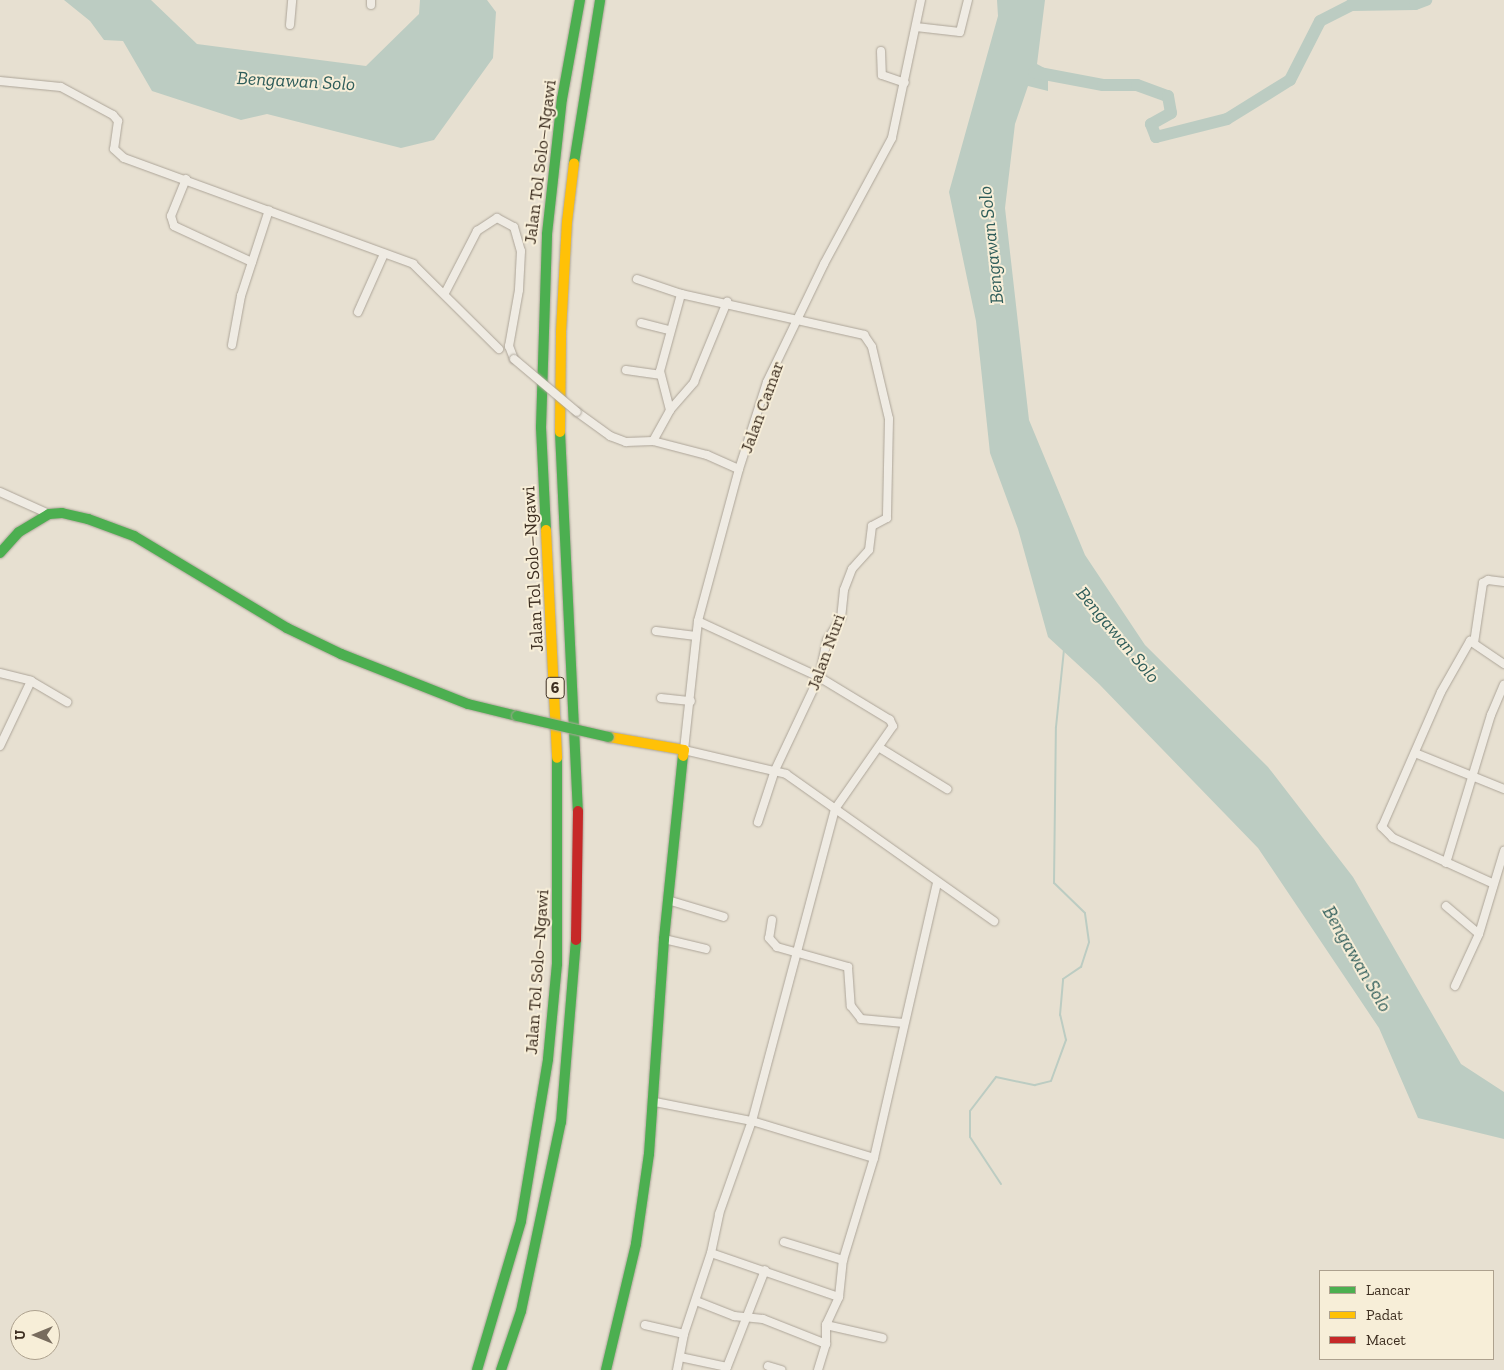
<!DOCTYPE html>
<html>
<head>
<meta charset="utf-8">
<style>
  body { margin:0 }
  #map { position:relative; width:1504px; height:1370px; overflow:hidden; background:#e7e0d1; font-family:"Zilla Slab",serif }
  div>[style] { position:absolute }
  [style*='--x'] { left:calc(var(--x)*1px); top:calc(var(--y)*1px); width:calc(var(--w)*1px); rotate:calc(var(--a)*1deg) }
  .water>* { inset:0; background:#bcccc2 }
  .stream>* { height:2px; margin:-1px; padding:0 1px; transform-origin:1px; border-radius:1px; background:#bcccc2 }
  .river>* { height:12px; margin:-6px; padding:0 6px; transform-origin:6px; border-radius:6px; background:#bcccc2 }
  .roads { filter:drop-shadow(0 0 1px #ada599) drop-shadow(0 0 1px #ada599) }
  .street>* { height:8px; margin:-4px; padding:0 4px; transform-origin:4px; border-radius:4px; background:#efebe3 }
  .fast>* { height:10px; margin:-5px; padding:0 5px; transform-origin:5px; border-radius:5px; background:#4caf50 }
  .slow>* { height:10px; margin:-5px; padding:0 5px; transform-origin:5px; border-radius:5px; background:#ffc107 }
  .jam>* { height:10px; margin:-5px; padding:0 5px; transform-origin:5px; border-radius:5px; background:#c62828 }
  .bridges { filter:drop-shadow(0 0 1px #ada599) drop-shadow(0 0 1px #ada599) }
  .street-bridge>* { height:8px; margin:-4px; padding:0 4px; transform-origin:4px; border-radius:4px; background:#efebe3 }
  .fast-bridge>* { height:10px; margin:-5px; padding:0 5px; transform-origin:5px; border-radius:5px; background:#4caf50 }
  span { translate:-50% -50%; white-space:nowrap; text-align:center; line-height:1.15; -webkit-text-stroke:4px #f7eed8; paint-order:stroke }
  .shield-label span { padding:1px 4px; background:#f7eed8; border:1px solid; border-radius:4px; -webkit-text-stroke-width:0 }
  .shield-label { font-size:16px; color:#3d2e20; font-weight:700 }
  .street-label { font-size:18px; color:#3d2e20 }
  .water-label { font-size:19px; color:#2f5d5a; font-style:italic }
  .legend { position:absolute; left:1319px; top:1270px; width:175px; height:90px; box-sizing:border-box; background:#f7eed8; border:1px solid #ada18e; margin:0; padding:6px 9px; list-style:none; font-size:15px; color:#3d2e20 }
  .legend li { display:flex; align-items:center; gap:10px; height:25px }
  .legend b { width:25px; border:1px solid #ada18e }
  .north { position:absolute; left:10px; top:1310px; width:50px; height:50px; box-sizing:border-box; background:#f7eed8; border:1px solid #ada18e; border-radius:50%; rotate:270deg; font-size:14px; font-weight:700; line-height:20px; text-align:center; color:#3d2e20 }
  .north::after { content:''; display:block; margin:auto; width:18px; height:22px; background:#786c5e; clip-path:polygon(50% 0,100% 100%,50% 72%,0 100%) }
</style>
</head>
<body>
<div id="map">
  <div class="water">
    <div style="clip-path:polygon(64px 0,151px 0,197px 44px,366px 66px,419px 14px,420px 0,487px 0,496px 12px,493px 58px,434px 140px,401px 148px,267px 114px,241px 120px,152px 91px,123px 41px,104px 40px,90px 21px)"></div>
    <div style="clip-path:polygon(997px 0,1045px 0,1037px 64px,1048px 70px,1048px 91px,1028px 86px,1015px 124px,1005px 208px,1029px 420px,1085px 555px,1145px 645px,1268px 767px,1353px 877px,1461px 1064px,1504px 1092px,1504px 1139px,1418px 1118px,1379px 1028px,1258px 848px,1099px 684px,1048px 637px,1018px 529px,990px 453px,976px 321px,949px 192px,998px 16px)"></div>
  </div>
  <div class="stream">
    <div style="--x:1001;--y:1184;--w:56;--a:-123.4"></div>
    <div style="--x:970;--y:1137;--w:26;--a:-90"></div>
    <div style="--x:970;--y:1111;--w:43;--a:-52.6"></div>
    <div style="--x:996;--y:1077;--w:40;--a:12"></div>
    <div style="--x:1035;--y:1085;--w:16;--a:-14"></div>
    <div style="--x:1051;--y:1081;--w:44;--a:-69.9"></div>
    <div style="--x:1066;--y:1040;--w:26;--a:-103"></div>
    <div style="--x:1060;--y:1015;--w:36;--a:-85"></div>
    <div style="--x:1063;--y:979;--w:22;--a:-34"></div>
    <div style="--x:1081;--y:967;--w:26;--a:-72"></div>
    <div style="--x:1089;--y:942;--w:29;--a:-98"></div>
    <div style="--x:1085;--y:913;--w:43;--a:-135.9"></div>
    <div style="--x:1054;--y:883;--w:156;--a:-89.3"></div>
    <div style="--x:1056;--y:727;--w:78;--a:-84.1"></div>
  </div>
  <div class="river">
    <div style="--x:1034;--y:72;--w:70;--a:10.7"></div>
    <div style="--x:1103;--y:85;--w:34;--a:0"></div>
    <div style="--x:1137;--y:85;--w:33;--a:20"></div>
    <div style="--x:1168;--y:96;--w:17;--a:80"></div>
    <div style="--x:1171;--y:113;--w:23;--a:151"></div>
    <div style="--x:1151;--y:124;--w:14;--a:69"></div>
    <div style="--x:1156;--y:137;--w:73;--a:-14.2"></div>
    <div style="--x:1227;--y:119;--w:74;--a:-31.8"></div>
    <div style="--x:1290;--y:80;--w:66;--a:-63"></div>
    <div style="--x:1320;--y:21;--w:35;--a:-27"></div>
    <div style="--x:1351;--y:5;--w:64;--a:-0.9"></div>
    <div style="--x:1415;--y:4;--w:12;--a:-20"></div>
  </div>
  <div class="roads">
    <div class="street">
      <div style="--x:921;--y:0;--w:141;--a:101.9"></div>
      <div style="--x:892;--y:138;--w:143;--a:118.4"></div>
      <div style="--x:824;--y:264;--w:131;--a:115.8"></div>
      <div style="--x:767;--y:382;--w:91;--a:107.8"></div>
      <div style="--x:739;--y:469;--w:157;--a:105.1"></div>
      <div style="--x:698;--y:621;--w:130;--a:96.2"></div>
      <div style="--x:684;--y:750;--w:105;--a:13.2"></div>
      <div style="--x:786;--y:774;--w:255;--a:35.3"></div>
      <div style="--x:371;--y:5;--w:5;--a:-90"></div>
      <div style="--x:290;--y:25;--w:25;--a:-85"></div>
      <div style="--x:916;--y:27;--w:44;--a:6.5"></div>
      <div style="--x:960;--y:32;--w:33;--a:-76"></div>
      <div style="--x:881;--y:51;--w:24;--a:88"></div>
      <div style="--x:882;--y:75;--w:24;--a:19"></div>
      <div style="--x:0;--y:81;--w:61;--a:5.6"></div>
      <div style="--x:61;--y:87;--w:59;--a:28.3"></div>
      <div style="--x:113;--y:115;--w:8;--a:50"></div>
      <div style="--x:118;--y:121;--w:28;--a:98"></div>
      <div style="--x:114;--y:149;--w:13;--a:42"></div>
      <div style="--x:124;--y:158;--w:308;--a:20.1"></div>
      <div style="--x:413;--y:264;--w:121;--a:44.7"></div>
      <div style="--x:186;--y:179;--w:40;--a:112"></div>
      <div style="--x:171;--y:216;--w:10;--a:73"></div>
      <div style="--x:174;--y:226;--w:86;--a:24.8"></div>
      <div style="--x:637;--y:279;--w:46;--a:18.8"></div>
      <div style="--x:681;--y:294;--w:188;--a:12.6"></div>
      <div style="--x:864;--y:335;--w:14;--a:56"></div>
      <div style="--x:872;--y:347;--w:74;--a:76.7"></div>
      <div style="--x:889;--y:419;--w:99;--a:91.2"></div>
      <div style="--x:887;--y:518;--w:17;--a:152"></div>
      <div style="--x:872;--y:526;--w:24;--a:97"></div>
      <div style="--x:869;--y:550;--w:25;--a:132"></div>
      <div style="--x:852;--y:569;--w:22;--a:111"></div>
      <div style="--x:844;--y:590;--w:28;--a:96"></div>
      <div style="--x:841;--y:618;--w:26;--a:122"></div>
      <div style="--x:827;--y:640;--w:38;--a:102"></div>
      <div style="--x:819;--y:677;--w:103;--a:115.3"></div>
      <div style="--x:775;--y:770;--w:55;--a:108.1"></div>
      <div style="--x:445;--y:293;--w:70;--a:-62.7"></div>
      <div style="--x:477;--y:231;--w:24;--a:-33"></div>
      <div style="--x:497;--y:218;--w:19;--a:28"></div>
      <div style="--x:514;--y:227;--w:25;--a:74"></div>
      <div style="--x:521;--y:251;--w:39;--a:93"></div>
      <div style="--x:519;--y:290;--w:57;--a:100.1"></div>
      <div style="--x:509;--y:346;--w:14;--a:69"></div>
      <div style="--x:358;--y:312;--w:64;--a:-65.9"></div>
      <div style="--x:641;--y:323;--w:29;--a:14"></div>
      <div style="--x:232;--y:345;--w:50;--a:-79.6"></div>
      <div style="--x:241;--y:296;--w:90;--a:-72"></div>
      <div style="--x:626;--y:370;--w:34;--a:8"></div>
      <div style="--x:670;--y:410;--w:37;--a:-49"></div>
      <div style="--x:694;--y:382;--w:87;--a:-67.6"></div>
      <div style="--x:577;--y:412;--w:41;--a:36"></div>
      <div style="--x:610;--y:436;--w:17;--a:21"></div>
      <div style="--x:626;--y:442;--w:27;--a:-2"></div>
      <div style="--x:653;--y:441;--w:56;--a:14.5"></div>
      <div style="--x:707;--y:455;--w:35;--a:24"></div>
      <div style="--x:653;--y:441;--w:35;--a:-61"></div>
      <div style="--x:670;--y:410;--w:40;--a:-104.4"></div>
      <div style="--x:660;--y:371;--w:80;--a:-74.7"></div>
      <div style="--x:0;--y:492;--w:54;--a:24.2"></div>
      <div style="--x:656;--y:631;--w:40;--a:7.1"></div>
      <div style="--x:1474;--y:643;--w:61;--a:-81.5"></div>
      <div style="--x:1483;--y:583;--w:6;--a:-31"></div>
      <div style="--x:1488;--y:580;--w:16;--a:7"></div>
      <div style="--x:0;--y:673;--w:32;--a:14"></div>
      <div style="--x:31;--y:681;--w:42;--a:30.3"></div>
      <div style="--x:661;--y:698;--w:30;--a:6"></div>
      <div style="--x:0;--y:746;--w:72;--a:-64.5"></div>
      <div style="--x:880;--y:748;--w:79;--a:31.5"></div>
      <div style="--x:1415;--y:753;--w:96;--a:22"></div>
      <div style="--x:1446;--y:863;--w:155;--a:-73.1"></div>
      <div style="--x:1491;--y:715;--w:33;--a:-67"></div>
      <div style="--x:1492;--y:883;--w:109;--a:-155.6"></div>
      <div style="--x:1393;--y:838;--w:16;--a:-135"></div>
      <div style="--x:1382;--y:827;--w:147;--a:-66.4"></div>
      <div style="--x:1441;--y:692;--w:59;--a:-60.4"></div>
      <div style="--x:1470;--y:641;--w:41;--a:34.1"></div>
      <div style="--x:671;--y:901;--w:55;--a:16.8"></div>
      <div style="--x:1446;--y:906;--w:43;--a:40.3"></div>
      <div style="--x:772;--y:920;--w:18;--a:99"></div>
      <div style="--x:769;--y:938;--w:12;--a:48"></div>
      <div style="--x:777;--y:947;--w:74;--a:15.7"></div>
      <div style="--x:848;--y:967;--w:39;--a:86"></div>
      <div style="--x:851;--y:1006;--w:16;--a:52"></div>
      <div style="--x:861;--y:1019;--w:43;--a:5.3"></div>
      <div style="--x:664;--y:939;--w:43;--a:13.4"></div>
      <div style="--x:1455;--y:986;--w:57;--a:-65.2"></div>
      <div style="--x:1479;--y:934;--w:87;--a:-73.2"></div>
      <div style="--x:655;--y:1102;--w:99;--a:11.1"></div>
      <div style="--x:752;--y:1121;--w:127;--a:16.9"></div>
      <div style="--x:784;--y:1242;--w:62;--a:17"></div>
      <div style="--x:711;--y:1253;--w:135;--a:19"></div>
      <div style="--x:696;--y:1301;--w:41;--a:21.5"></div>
      <div style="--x:734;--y:1316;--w:29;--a:6"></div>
      <div style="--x:763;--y:1319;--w:68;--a:21.6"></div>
      <div style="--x:645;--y:1325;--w:40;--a:13"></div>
      <div style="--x:826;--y:1325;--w:58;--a:12.8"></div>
      <div style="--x:680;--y:1357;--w:48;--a:12"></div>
      <div style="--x:727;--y:1367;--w:104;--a:-68.6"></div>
      <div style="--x:768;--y:1366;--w:14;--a:17"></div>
      <div style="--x:677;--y:1370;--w:37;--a:-79"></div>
      <div style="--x:684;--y:1334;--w:85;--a:-71.6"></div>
      <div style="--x:711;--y:1253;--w:40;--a:-78"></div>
      <div style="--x:719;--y:1214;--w:99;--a:-70.5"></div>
      <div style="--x:752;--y:1121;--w:323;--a:-75.1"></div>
      <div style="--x:835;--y:809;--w:101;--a:-55.1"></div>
      <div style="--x:893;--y:726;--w:7;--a:-117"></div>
      <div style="--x:890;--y:720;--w:83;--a:-148.8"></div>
      <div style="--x:819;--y:677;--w:133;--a:-155.2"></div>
      <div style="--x:818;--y:1370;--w:27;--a:-73"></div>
      <div style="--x:826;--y:1344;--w:19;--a:-90"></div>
      <div style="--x:826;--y:1325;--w:31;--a:-65"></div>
      <div style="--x:839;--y:1297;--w:37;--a:-84"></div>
      <div style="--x:843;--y:1260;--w:107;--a:-73.1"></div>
      <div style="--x:874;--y:1158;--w:283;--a:-77.1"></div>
    </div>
    <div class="fast">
      <div style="--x:574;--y:163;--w:165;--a:-80.9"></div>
      <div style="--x:560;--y:432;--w:379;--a:87.3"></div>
      <div style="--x:546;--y:530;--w:103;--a:-92.8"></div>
      <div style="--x:541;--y:427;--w:193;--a:-88.2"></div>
      <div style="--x:547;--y:234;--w:136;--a:-83.7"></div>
      <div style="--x:562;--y:99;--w:101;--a:-79.7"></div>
      <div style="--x:0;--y:553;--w:28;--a:-48"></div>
      <div style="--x:19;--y:532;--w:35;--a:-31"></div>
      <div style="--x:49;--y:514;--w:13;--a:-4"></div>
      <div style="--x:62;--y:513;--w:27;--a:13"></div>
      <div style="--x:88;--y:519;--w:49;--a:20.3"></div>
      <div style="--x:134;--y:536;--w:179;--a:31"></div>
      <div style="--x:287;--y:628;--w:60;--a:25.7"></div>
      <div style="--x:341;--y:654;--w:136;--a:21.5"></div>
      <div style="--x:468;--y:704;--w:50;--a:13.8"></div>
      <div style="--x:477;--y:1370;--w:155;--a:-73.5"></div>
      <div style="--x:521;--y:1221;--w:164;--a:-80.5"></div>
      <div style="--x:548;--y:1059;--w:95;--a:-84.6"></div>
      <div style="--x:557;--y:964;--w:206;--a:-90"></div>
      <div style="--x:501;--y:1370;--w:62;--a:-71.3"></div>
      <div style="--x:521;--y:1311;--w:193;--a:-78.1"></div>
      <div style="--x:561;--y:1122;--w:183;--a:-85.3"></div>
      <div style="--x:606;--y:1370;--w:130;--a:-76.6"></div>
      <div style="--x:636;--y:1244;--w:91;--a:-81.8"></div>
      <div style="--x:649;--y:1154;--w:216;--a:-86"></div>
      <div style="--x:664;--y:939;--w:184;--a:-84.1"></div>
    </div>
    <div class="slow">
      <div style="--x:560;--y:432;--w:100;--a:-89.4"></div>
      <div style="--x:561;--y:332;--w:110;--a:-86.9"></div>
      <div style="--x:567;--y:222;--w:59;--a:-83.2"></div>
      <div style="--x:546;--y:530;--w:228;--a:87.2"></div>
      <div style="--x:609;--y:737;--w:76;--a:9.8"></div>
      <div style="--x:684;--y:750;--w:6;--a:99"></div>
    </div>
    <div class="jam">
      <div style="--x:576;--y:940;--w:129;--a:-89.1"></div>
    </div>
  </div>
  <div class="bridges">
    <div class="street-bridge">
      <div style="--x:514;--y:359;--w:82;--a:40.1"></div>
    </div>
    <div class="fast-bridge">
      <div style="--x:517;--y:716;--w:94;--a:12.9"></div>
    </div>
  </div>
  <div class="shield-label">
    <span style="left:555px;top:688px">6</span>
  </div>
  <div class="street-label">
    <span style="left:540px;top:162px;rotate:-83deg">Jalan Tol Solo–Ngawi</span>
    <span style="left:762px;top:407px;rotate:-70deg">Jalan Camar</span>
    <span style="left:533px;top:569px;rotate:-93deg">Jalan Tol Solo–Ngawi</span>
    <span style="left:826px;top:652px;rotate:-70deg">Jalan Nuri</span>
    <span style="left:537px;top:972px;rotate:-86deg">Jalan Tol Solo–Ngawi</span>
  </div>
  <div class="water-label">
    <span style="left:296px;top:81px;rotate:3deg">Bengawan Solo</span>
    <span style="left:991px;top:245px;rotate:-96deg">Bengawan Solo</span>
    <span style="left:1118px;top:635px;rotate:50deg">Bengawan Solo</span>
    <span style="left:1357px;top:959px;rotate:60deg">Bengawan Solo</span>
  </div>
  <ul class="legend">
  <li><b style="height:6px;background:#4caf50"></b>Lancar</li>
  <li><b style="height:6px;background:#ffc107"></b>Padat</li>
  <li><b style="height:6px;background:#c62828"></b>Macet</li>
  </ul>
  <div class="north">U</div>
</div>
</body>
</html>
